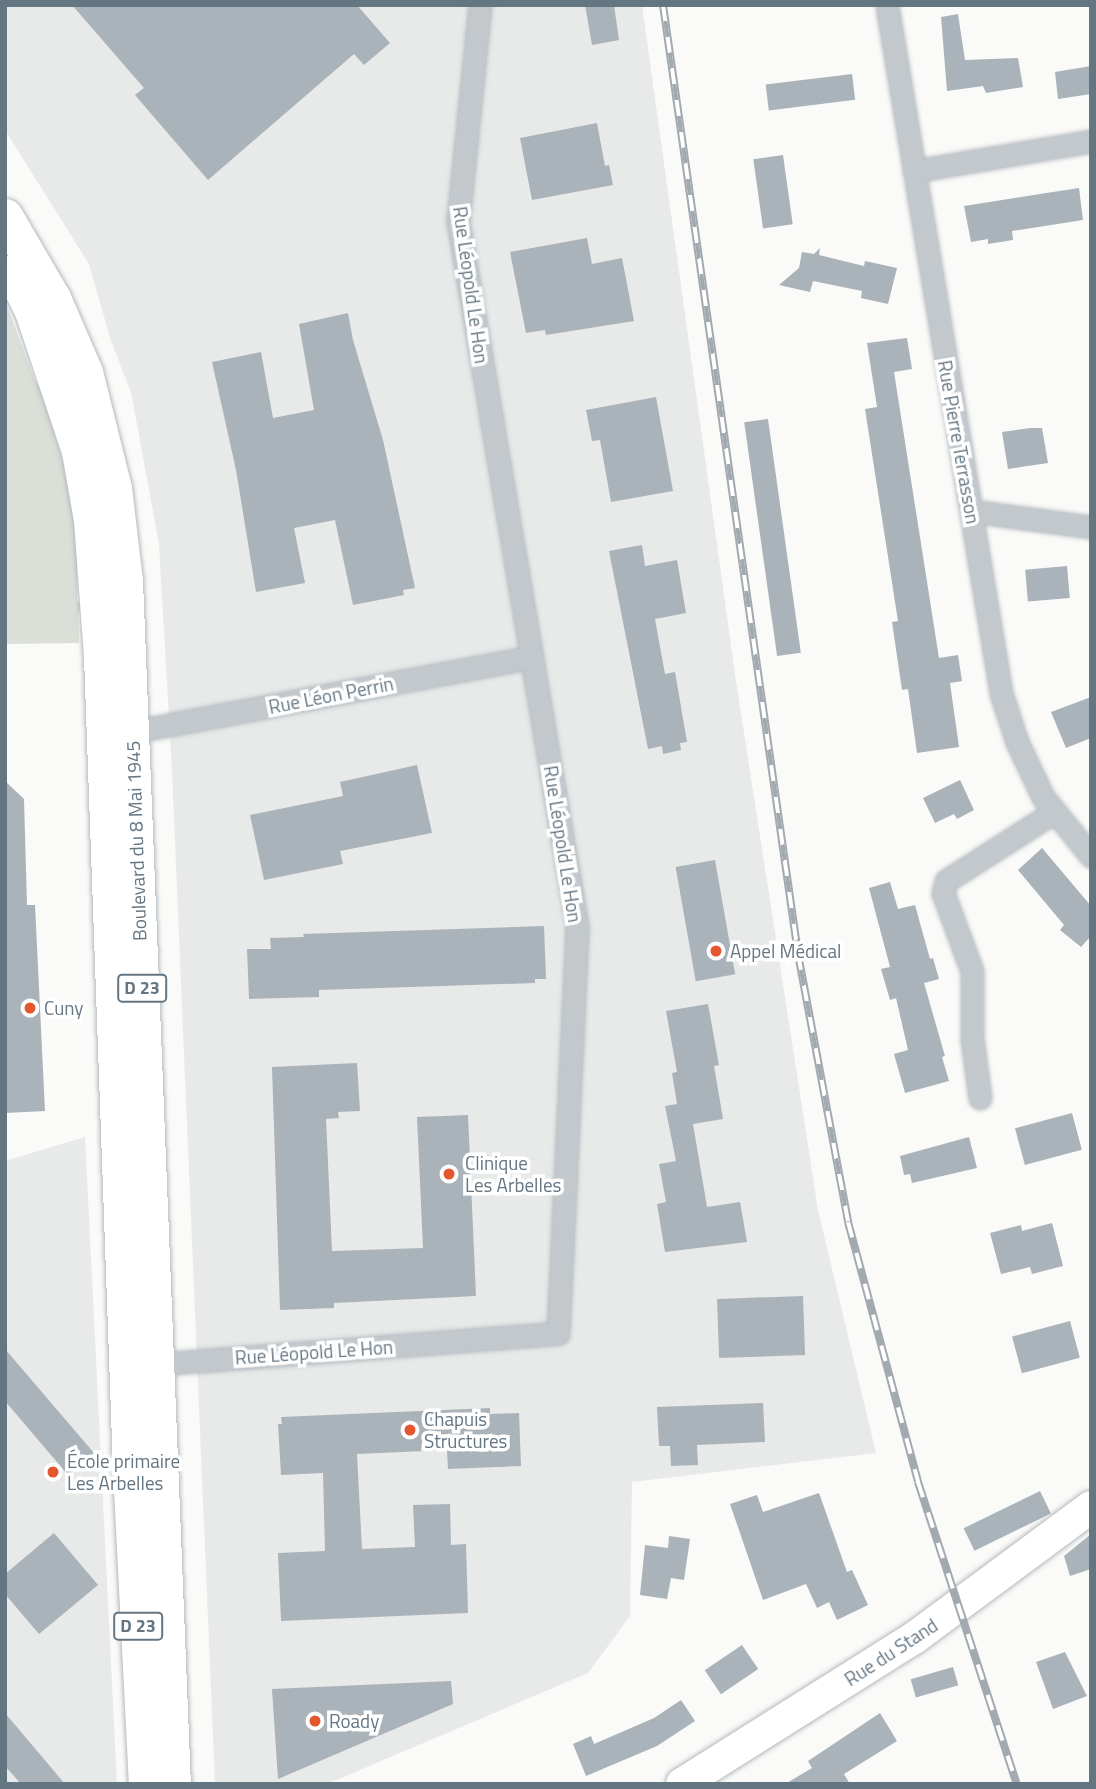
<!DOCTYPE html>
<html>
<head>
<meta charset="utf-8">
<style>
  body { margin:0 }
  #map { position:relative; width:1096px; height:1789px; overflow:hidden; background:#fafaf8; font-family:"Titillium Web",sans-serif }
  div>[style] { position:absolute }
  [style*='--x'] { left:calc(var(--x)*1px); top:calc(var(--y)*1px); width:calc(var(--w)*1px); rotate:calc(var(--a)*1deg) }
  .built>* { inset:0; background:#e8e9e9 }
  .green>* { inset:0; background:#dadfd7 }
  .building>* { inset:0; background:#aab3b9; transform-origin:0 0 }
  .roads { filter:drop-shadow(0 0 2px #b3babf) drop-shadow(0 0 2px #b3babf) }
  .street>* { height:21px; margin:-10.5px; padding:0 10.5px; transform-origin:10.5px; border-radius:10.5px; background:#c3c8cc }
  .secondary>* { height:32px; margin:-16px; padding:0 16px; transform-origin:16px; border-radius:16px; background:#fff }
  .primary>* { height:35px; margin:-17.5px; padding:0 17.5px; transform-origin:17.5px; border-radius:17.5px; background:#fff }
  .rail>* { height:8px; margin-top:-4px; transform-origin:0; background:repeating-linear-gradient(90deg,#fff 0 16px,#a2aab0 0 32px); box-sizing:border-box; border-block:2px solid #a2aab0 }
  .dots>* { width:19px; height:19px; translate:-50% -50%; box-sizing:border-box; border:4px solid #fff; border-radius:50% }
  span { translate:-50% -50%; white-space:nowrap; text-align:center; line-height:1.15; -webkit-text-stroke:7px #fff; paint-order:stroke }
  .shield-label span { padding:2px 5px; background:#fff; border:2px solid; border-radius:5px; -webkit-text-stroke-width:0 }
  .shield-label { font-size:18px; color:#657683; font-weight:700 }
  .street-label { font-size:19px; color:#657683 }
  .poi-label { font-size:19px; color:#657683 }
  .left { translate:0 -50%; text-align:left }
  .frame { position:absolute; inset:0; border:7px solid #657683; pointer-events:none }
</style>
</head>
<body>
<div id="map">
  <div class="built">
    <div style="clip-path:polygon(5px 5px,642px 5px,736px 681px,818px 1210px,876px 1453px,632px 1482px,630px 1616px,588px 1673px,327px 1784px,215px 1784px,172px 771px,159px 544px,131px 392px,111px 341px,89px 264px,5px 130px)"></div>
    <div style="clip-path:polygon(85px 1137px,117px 1784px,5px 1784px,5px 1161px)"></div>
  </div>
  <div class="green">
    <div style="clip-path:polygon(5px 301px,35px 381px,40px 386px,70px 486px,77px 548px,77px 600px,82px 607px,78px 615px,79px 643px,5px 644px)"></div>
  </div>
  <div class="building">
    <div style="clip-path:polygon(72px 5px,357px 5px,390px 43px,364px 65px,354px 54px,208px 180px,135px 95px,144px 88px)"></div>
    <div style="clip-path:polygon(585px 5px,614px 5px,619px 40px,592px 45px)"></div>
    <div style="clip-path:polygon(958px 14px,965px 60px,1018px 58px,1023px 87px,986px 93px,983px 86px,947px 91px,941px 17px)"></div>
    <div style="clip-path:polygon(1091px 66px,1091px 94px,1058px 99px,1055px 72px)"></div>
    <div style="left:852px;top:74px;width:26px;height:87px;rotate:83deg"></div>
    <div style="clip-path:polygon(597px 123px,605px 166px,609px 165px,613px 185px,532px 200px,520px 138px)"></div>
    <div style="left:783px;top:155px;width:70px;height:30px;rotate:82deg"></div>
    <div style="clip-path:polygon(1079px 188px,1083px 220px,1012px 231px,1013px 240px,988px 244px,988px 239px,971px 242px,964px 206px)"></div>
    <div style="clip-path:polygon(587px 238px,592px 264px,622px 258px,634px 321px,546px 335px,545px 330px,526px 333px,510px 252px)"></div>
    <div style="clip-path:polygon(820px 248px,819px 255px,864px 266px,865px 261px,897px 268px,888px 304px,861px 298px,862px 291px,813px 281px,810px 292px,779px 285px,799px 268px,802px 252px,814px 254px)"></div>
    <div style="clip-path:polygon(348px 313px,353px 340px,383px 440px,415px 588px,403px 590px,404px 595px,353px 605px,335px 520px,294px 528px,305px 583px,256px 592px,236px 470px,212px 362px,261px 352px,273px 418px,314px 410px,299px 324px)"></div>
    <div style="clip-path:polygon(907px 338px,912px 369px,894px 372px,939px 658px,958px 655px,962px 681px,950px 683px,959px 747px,917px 753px,908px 689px,902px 690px,892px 622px,898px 621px,865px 409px,877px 407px,867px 343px)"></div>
    <div style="clip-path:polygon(656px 397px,673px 491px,611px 502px,600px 440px,592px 441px,586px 410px)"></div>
    <div style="left:768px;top:419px;width:236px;height:24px;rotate:82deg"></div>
    <div style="clip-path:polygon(1030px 428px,1042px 428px,1048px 463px,1008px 469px,1002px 432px)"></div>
    <div style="clip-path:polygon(642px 545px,645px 566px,677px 560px,686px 613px,655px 619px,665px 674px,675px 672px,687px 742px,680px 743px,681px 750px,663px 754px,662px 746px,648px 749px,609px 551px)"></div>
    <div style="left:1067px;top:566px;width:32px;height:42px;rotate:85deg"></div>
    <div style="clip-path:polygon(1091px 697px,1091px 738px,1066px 748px,1051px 712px)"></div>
    <div style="clip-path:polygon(417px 765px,432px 833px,340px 851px,343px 864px,264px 880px,250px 815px,343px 796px,340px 782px)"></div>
    <div style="clip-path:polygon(960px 780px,974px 810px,957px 819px,954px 814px,935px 823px,923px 798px)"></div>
    <div style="clip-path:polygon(5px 781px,24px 799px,27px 905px,35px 905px,45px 1111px,5px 1113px)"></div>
    <div style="clip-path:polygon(1042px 848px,1091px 906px,1091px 936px,1081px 947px,1060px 930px,1064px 925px,1018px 870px)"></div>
    <div style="left:715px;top:860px;width:116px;height:40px;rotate:80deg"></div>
    <div style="clip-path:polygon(890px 882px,898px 909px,915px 905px,930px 959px,933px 958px,939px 979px,924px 983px,945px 1056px,942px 1057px,949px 1081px,905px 1093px,894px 1054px,908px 1050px,896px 998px,890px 1000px,881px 969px,890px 967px,869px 888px)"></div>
    <div style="clip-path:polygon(544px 926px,546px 979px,535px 979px,535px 983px,319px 990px,319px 997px,249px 999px,247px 949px,271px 949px,270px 938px,304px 937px,303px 934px)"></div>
    <div style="clip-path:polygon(708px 1004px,719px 1065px,714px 1066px,723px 1119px,693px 1124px,707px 1207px,740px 1202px,747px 1242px,665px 1252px,657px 1204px,666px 1202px,659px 1164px,676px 1161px,665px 1106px,677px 1104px,672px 1073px,677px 1072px,666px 1011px)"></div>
    <div style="clip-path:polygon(357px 1063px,360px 1111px,338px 1112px,339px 1118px,326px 1119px,332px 1251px,423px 1248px,417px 1117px,468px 1115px,476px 1296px,334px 1303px,334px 1308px,280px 1310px,272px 1067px)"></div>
    <div style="left:1072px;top:1113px;width:38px;height:59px;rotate:75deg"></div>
    <div style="clip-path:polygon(969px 1137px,977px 1168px,912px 1183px,910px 1174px,904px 1175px,900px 1156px)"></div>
    <div style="clip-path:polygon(1052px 1223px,1063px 1266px,1032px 1274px,1030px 1267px,1001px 1274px,990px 1233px,1021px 1225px,1022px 1231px)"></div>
    <div style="left:803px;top:1296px;width:59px;height:86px;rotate:88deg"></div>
    <div style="left:1070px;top:1321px;width:38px;height:60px;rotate:75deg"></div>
    <div style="clip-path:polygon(5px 1349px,94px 1453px,68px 1475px,5px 1401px)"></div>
    <div style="clip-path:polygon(763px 1403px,765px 1442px,697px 1445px,698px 1465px,671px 1466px,670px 1446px,659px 1446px,657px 1407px)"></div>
    <div style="clip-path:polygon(490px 1408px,490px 1414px,519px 1413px,521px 1466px,448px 1469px,447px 1450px,357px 1454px,362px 1549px,415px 1547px,413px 1505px,450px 1504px,451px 1545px,466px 1544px,468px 1613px,281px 1621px,278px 1553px,325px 1551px,323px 1473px,281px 1475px,278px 1424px,282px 1424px,281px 1417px)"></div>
    <div style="left:1040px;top:1491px;width:25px;height:85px;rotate:64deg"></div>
    <div style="clip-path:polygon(819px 1493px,847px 1572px,852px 1570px,868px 1605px,837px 1620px,829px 1602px,817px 1608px,806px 1584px,763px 1600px,730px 1504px,757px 1495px,763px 1512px)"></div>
    <div style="clip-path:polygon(54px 1533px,98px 1585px,39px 1634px,5px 1594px,5px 1574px)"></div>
    <div style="clip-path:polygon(1091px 1534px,1091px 1569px,1070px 1576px,1064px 1556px)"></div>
    <div style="clip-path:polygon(669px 1536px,690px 1539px,684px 1580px,671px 1578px,667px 1599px,640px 1595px,645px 1545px,668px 1548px)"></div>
    <div style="left:742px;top:1645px;width:29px;height:45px;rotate:56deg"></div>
    <div style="clip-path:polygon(1065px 1652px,1087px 1696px,1053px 1709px,1036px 1662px)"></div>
    <div style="left:953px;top:1667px;width:19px;height:44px;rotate:74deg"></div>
    <div style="clip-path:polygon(451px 1681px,453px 1704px,278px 1779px,272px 1689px)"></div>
    <div style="clip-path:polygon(681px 1700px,695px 1721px,657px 1746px,586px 1776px,573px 1744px,591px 1736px,594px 1744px,654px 1718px)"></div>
    <div style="clip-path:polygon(5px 1713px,65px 1784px,21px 1784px,5px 1766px)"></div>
    <div style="clip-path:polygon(880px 1713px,897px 1741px,844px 1774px,850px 1784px,785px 1784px,812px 1768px,808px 1761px)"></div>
  </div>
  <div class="roads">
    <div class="street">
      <div style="--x:887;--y:5;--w:697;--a:80.59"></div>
      <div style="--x:1001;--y:693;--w:52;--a:71.9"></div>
      <div style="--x:1017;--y:742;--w:61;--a:64.7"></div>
      <div style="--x:1043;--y:797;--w:76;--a:50.9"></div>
      <div style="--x:914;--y:171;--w:180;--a:-9.6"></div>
      <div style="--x:971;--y:511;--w:121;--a:7.6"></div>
      <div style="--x:131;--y:732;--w:407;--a:-10.6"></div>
      <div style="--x:980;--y:1098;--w:60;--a:-97.7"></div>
      <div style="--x:972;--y:1039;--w:68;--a:-90"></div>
      <div style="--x:972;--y:971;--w:83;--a:-110.4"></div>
      <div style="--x:943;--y:893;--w:12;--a:-76"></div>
      <div style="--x:946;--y:881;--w:128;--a:-32.6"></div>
      <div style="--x:159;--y:1364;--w:400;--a:-4.4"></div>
      <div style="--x:558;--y:1333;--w:407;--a:-87.3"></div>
      <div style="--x:577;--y:926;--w:715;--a:-99.58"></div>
      <div style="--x:458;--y:221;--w:217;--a:-84.2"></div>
    </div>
    <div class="secondary">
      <div style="--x:682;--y:1784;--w:274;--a:-32.2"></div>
      <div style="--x:914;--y:1638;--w:220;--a:-36.5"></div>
    </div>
    <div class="primary">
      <div style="--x:5;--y:216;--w:95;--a:59.7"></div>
      <div style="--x:53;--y:298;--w:81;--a:66.6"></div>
      <div style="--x:85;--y:372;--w:120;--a:76"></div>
      <div style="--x:114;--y:488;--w:94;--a:83.3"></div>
      <div style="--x:125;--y:581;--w:1204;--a:87.72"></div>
      <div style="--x:13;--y:272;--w:43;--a:64"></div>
      <div style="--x:32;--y:311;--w:148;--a:71.4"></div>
      <div style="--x:79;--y:451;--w:70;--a:80.1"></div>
      <div style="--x:91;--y:520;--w:135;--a:85.8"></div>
      <div style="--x:101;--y:655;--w:815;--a:87.96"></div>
      <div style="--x:130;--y:1469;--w:315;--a:87.1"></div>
    </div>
  </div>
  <div class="rail">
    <div style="--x:663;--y:5;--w:959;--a:81.9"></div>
    <div style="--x:798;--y:954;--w:273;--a:79.4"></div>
    <div style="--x:848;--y:1222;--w:269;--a:74.9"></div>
    <div style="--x:918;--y:1482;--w:318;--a:71.9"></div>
  </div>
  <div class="dots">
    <div style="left:716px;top:951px;background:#e4572e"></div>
    <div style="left:30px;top:1008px;background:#e4572e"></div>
    <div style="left:449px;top:1174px;background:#e4572e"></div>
    <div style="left:410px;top:1430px;background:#e4572e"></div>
    <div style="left:53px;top:1472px;background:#e4572e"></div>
    <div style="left:315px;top:1721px;background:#e4572e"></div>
  </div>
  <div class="shield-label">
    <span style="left:142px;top:988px">D 23</span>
    <span style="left:138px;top:1626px">D 23</span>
  </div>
  <div class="street-label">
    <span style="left:471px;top:285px;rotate:82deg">Rue Léopold Le Hon</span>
    <span style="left:959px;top:442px;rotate:80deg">Rue Pierre Terrasson</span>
    <span style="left:331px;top:695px;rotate:-11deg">Rue Léon Perrin</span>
    <span style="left:136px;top:841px;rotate:-92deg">Boulevard du 8 Mai 1945</span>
    <span style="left:563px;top:844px;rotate:81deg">Rue Léopold Le Hon</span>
    <span style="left:314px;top:1352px;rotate:-4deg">Rue Léopold Le Hon</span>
    <span style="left:891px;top:1652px;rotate:-33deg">Rue du Stand</span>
  </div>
  <div class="poi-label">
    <span class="left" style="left:730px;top:951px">Appel Médical</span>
    <span class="left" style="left:44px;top:1008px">Cuny</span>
    <span class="left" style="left:465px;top:1174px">Clinique<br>Les Arbelles</span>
    <span class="left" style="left:424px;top:1430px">Chapuis<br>Structures</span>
    <span class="left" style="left:67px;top:1472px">École primaire<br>Les Arbelles</span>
    <span class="left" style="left:329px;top:1721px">Roady</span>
  </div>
  <div class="frame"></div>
</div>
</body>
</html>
